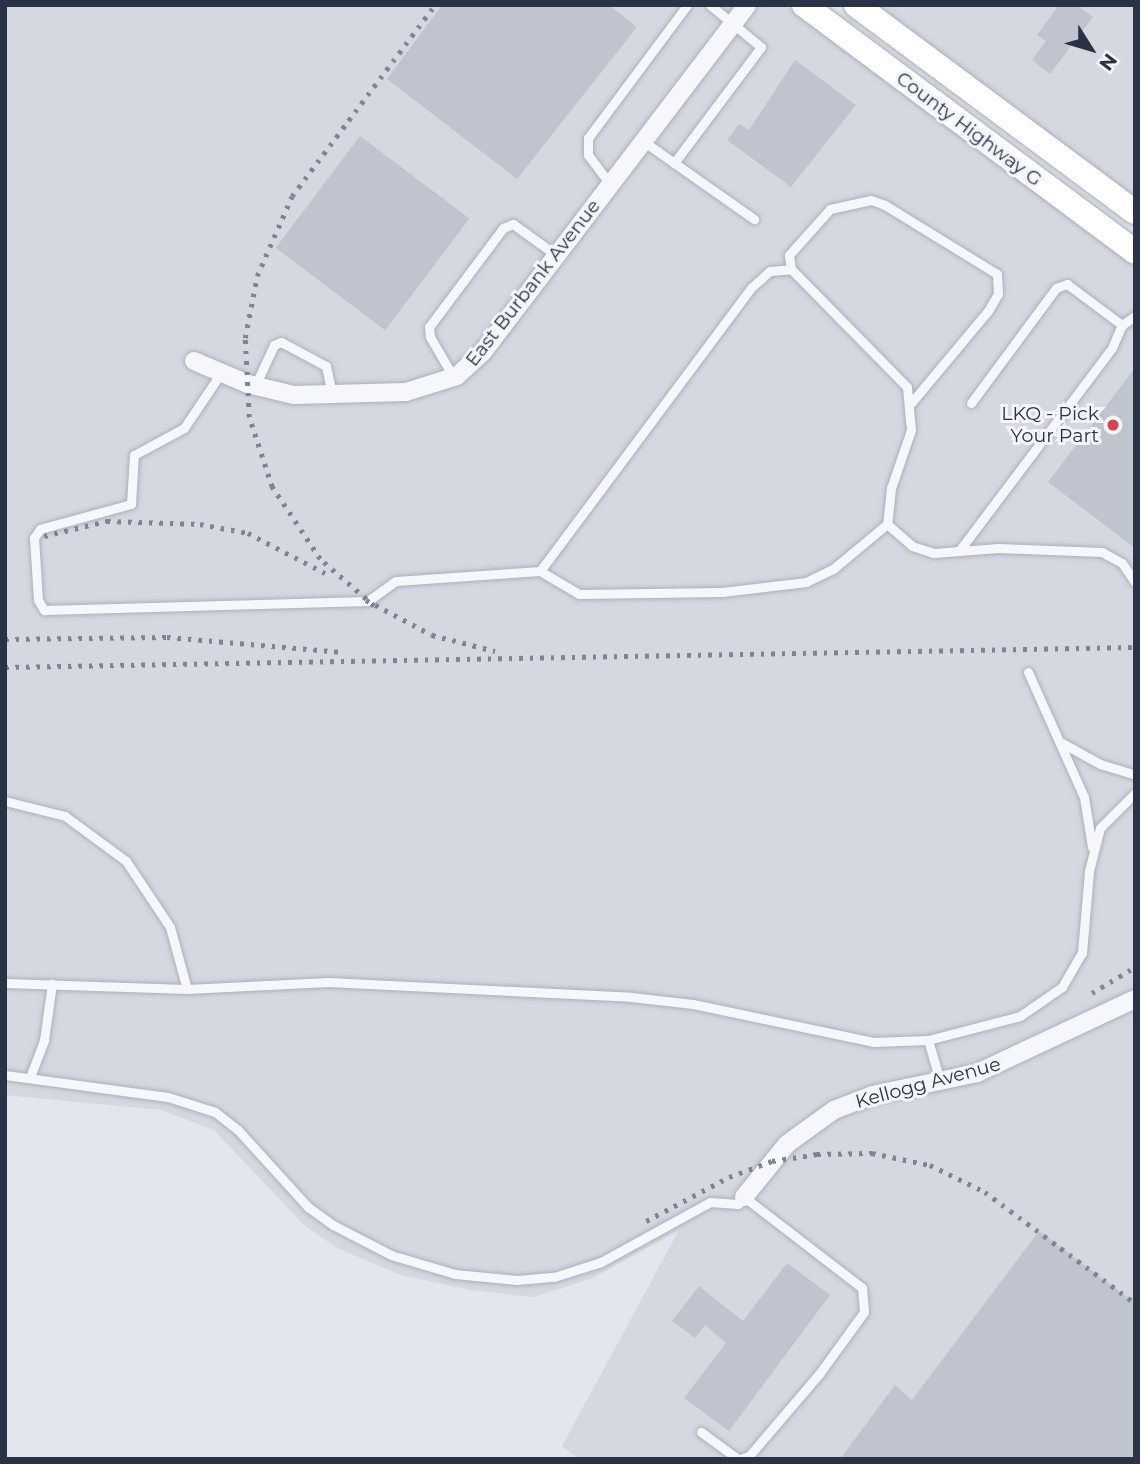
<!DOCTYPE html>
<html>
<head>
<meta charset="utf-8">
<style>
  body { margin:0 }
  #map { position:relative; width:1140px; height:1464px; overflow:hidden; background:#e3e6ec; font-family:Montserrat,sans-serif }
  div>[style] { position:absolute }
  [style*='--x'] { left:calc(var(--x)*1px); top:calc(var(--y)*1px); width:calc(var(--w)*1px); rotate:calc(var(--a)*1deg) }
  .built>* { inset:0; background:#d5d8e1 }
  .building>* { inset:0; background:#c0c4cf; transform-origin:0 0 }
  .roads { filter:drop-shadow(0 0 2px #acb0ba) drop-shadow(0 0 2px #acb0ba) }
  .service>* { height:9px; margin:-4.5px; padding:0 4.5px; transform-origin:4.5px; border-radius:4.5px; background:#f6f7fa }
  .minor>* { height:18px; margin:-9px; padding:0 9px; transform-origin:9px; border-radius:9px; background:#f6f7fa }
  .secondary>* { height:24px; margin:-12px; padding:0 12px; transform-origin:12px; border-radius:12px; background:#fff }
  .rail>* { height:4.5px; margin-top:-2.25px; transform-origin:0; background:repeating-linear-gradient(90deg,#7c8496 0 3.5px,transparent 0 10.5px) }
  .dots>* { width:19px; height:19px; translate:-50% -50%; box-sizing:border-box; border:4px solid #f3f5f9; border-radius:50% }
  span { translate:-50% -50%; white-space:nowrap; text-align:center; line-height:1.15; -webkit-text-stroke:6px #f3f5f9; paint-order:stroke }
  .street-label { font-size:19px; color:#2a3245 }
  .poi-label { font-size:19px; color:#2a3245 }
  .right { translate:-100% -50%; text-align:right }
  .frame { position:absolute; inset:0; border:7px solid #2a3245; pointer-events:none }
  .north { position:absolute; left:1056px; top:14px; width:70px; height:70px; -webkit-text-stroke:5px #f3f5f9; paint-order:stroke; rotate:127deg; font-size:19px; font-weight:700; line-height:28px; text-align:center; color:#2a3245 }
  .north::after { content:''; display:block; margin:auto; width:24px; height:32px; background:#2a3245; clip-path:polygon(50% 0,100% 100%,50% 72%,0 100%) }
</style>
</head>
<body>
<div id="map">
  <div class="built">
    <div style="clip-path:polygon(5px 5px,784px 5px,1135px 266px,1135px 1459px,579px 1459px,562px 1446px,679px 1230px,590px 1279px,534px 1297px,470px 1290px,401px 1275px,337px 1248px,304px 1225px,214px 1130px,161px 1110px,5px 1095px)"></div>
    <div style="clip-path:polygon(871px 5px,1135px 5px,1135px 202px)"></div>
  </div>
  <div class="building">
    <div style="clip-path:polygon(442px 5px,609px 5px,637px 27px,517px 179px,387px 79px)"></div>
    <div style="clip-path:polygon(1059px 5px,1077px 5px,1093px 17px,1050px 74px,1032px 60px,1046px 41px,1037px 35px)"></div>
    <div style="clip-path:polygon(795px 60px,856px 105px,791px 187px,727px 140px,739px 124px,749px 130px)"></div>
    <div style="left:360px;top:136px;width:137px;height:140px;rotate:37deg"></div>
    <div style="clip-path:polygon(1135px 368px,1135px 548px,1048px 482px)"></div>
    <div style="clip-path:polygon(1039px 1231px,1135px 1303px,1135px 1459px,840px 1459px,895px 1385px,912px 1400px)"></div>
    <div style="clip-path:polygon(787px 1263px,830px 1295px,729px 1431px,684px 1398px,726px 1343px,705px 1325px,695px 1338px,672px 1321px,699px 1286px,743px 1321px)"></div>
  </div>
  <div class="roads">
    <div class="service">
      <div style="--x:643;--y:141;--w:136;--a:35.1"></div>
      <div style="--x:674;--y:163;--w:145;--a:-53.1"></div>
      <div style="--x:761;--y:47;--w:66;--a:-140.5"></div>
      <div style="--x:610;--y:184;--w:36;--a:-127"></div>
      <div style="--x:588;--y:155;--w:17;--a:-90"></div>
      <div style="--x:588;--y:138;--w:166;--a:-53.3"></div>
      <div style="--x:221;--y:373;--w:66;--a:123.9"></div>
      <div style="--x:184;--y:428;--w:57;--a:151.6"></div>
      <div style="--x:134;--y:455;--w:49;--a:93.5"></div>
      <div style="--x:131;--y:504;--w:94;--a:164.6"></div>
      <div style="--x:40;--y:529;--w:11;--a:124"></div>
      <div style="--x:34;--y:538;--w:62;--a:86.3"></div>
      <div style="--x:38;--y:600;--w:12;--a:59"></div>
      <div style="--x:44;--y:610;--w:324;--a:-1.6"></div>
      <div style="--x:368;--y:601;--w:34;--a:-36"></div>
      <div style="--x:396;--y:581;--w:144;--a:-4"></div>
      <div style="--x:540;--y:571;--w:354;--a:-53.3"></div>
      <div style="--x:752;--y:287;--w:24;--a:-42"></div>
      <div style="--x:770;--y:271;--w:21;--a:-5"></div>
      <div style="--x:454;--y:378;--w:48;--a:-120.3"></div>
      <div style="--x:430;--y:337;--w:10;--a:-96"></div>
      <div style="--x:429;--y:327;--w:124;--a:-53.2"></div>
      <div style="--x:503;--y:228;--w:11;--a:-22"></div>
      <div style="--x:513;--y:224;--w:53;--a:35.8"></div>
      <div style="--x:255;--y:386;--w:45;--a:-65.1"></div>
      <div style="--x:274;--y:345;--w:8;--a:-23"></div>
      <div style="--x:281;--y:342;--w:51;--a:28.1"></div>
      <div style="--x:326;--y:366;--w:29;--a:78"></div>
      <div style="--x:911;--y:403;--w:120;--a:-50.1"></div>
      <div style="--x:988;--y:311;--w:20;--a:-60"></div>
      <div style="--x:998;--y:294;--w:20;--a:-93"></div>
      <div style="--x:997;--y:274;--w:132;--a:-148.4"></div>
      <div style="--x:885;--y:205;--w:15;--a:-160"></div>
      <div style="--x:871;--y:200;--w:42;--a:167.6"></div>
      <div style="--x:830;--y:209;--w:62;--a:131.7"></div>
      <div style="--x:789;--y:255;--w:14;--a:82"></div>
      <div style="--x:791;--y:269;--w:165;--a:45.5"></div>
      <div style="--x:907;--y:387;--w:43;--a:84.7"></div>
      <div style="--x:911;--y:430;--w:61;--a:109"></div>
      <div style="--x:891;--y:488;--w:36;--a:96"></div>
      <div style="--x:887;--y:524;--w:33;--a:41"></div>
      <div style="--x:912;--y:546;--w:23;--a:18"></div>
      <div style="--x:934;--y:553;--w:64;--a:-4.5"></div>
      <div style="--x:998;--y:548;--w:104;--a:2.2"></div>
      <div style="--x:1102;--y:552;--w:23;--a:29"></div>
      <div style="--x:1122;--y:563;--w:23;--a:56"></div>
      <div style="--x:971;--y:403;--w:143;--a:-53.5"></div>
      <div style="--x:1056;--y:288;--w:12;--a:-20"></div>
      <div style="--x:1067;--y:284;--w:69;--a:36.7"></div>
      <div style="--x:959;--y:551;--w:254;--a:-53"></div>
      <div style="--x:1112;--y:348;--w:25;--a:-67"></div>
      <div style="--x:1122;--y:325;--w:16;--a:-35"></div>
      <div style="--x:540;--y:571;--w:45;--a:30.5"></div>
      <div style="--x:579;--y:594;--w:143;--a:-0.8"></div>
      <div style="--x:722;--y:592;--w:85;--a:-6.8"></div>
      <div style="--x:806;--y:582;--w:30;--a:-26"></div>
      <div style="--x:833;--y:569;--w:70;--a:-39.8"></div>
      <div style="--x:1028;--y:672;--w:137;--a:65.9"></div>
      <div style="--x:1084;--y:797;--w:51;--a:80.9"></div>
      <div style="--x:1062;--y:743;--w:43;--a:28.9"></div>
      <div style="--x:1100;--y:764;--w:37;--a:17"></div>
      <div style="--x:5;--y:801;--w:62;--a:14"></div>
      <div style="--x:65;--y:816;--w:76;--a:36.4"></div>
      <div style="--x:126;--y:861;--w:79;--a:56.3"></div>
      <div style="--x:170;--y:927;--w:64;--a:74.7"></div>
      <div style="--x:5;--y:983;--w:182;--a:1.9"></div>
      <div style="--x:187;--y:989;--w:141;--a:-2.8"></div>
      <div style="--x:328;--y:982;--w:303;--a:2.8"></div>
      <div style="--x:631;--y:997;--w:62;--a:6.4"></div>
      <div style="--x:693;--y:1004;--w:184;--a:11.9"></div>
      <div style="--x:873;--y:1042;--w:55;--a:-2.1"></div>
      <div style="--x:928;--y:1040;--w:43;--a:73.7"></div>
      <div style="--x:928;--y:1040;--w:95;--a:-14.6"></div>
      <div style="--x:1020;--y:1016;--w:51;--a:-34.6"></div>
      <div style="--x:1062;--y:987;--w:39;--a:-60"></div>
      <div style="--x:1082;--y:953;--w:82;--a:-85.1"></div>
      <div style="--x:1089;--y:871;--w:44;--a:-75.7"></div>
      <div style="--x:1100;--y:828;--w:49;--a:-45"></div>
      <div style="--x:5;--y:1075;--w:164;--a:7.7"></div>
      <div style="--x:168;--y:1097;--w:49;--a:17.7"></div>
      <div style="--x:215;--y:1112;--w:29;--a:38"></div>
      <div style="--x:238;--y:1130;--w:104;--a:47.7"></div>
      <div style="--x:308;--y:1207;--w:31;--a:36"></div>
      <div style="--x:333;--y:1225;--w:65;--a:27.3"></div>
      <div style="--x:391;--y:1255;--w:67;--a:16.5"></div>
      <div style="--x:455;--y:1274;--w:62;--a:5.5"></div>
      <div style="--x:517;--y:1280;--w:37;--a:-5"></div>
      <div style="--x:554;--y:1277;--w:49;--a:-17.7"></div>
      <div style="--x:601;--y:1262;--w:124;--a:-28.8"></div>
      <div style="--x:710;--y:1202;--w:28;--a:4"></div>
      <div style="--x:738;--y:1204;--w:9;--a:-49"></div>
      <div style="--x:744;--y:1197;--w:149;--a:37.6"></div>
      <div style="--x:862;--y:1288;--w:24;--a:85"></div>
      <div style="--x:864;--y:1312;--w:77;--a:126"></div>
      <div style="--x:819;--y:1374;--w:108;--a:130.5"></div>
      <div style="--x:749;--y:1456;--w:9;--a:162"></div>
      <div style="--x:30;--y:1077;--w:40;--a:-69"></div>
      <div style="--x:44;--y:1040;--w:57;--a:-81.9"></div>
      <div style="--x:701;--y:1432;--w:46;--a:36.1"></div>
    </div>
    <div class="minor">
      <div style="--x:194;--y:361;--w:59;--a:23.1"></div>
      <div style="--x:248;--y:384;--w:47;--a:13.4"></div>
      <div style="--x:294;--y:395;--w:112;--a:-1.5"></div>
      <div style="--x:406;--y:392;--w:53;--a:-17.4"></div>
      <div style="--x:457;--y:376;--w:35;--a:-43"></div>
      <div style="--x:483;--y:352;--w:436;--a:-52.7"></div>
      <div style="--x:744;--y:1197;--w:68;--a:-50.9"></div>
      <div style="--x:787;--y:1144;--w:58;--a:-35.9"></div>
      <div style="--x:834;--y:1110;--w:42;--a:-21"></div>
      <div style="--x:873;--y:1095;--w:106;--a:-11.9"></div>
      <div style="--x:977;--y:1073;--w:174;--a:-25.1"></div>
    </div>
    <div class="secondary">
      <div style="--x:804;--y:5;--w:413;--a:36.7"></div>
      <div style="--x:856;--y:5;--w:347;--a:36.6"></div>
    </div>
  </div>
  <div class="rail">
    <div style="--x:44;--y:536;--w:65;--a:-13.4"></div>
    <div style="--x:107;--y:521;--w:93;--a:1.8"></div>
    <div style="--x:200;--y:524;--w:49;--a:10.6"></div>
    <div style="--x:248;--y:533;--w:87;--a:27.5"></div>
    <div style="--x:366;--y:600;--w:75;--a:27.9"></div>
    <div style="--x:432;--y:635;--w:65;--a:14.3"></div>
    <div style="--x:374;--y:606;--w:72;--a:-139"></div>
    <div style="--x:320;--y:559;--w:87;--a:-123.7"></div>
    <div style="--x:272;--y:487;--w:74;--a:-108.2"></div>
    <div style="--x:249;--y:417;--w:79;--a:-92.9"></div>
    <div style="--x:245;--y:338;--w:63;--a:-79"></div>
    <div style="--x:257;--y:276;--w:87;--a:-66.4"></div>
    <div style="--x:292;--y:196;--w:239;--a:-53.2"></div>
    <div style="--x:5;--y:639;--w:162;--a:-0.7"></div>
    <div style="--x:167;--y:637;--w:176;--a:4.9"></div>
    <div style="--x:5;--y:667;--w:1130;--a:-1.01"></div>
    <div style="--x:1092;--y:993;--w:50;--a:-31.2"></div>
    <div style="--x:646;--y:1221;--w:94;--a:-27.9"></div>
    <div style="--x:729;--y:1177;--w:46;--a:-20.4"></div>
    <div style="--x:772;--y:1161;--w:46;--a:-8.8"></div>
    <div style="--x:817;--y:1154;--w:55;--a:-1"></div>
    <div style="--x:872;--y:1153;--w:59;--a:11.7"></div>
    <div style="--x:930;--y:1165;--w:61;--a:26.1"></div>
    <div style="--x:985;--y:1192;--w:187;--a:36.5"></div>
  </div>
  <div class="dots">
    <div style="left:1113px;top:425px;background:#d4454f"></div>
  </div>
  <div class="street-label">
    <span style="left:969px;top:129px;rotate:37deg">County Highway G</span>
    <span style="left:533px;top:283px;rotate:-52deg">East Burbank Avenue</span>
    <span style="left:928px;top:1083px;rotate:-15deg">Kellogg Avenue</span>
  </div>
  <div class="poi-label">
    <span class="right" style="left:1099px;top:425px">LKQ - Pick<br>Your Part</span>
  </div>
  <div class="frame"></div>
  <div class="north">N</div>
</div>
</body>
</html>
